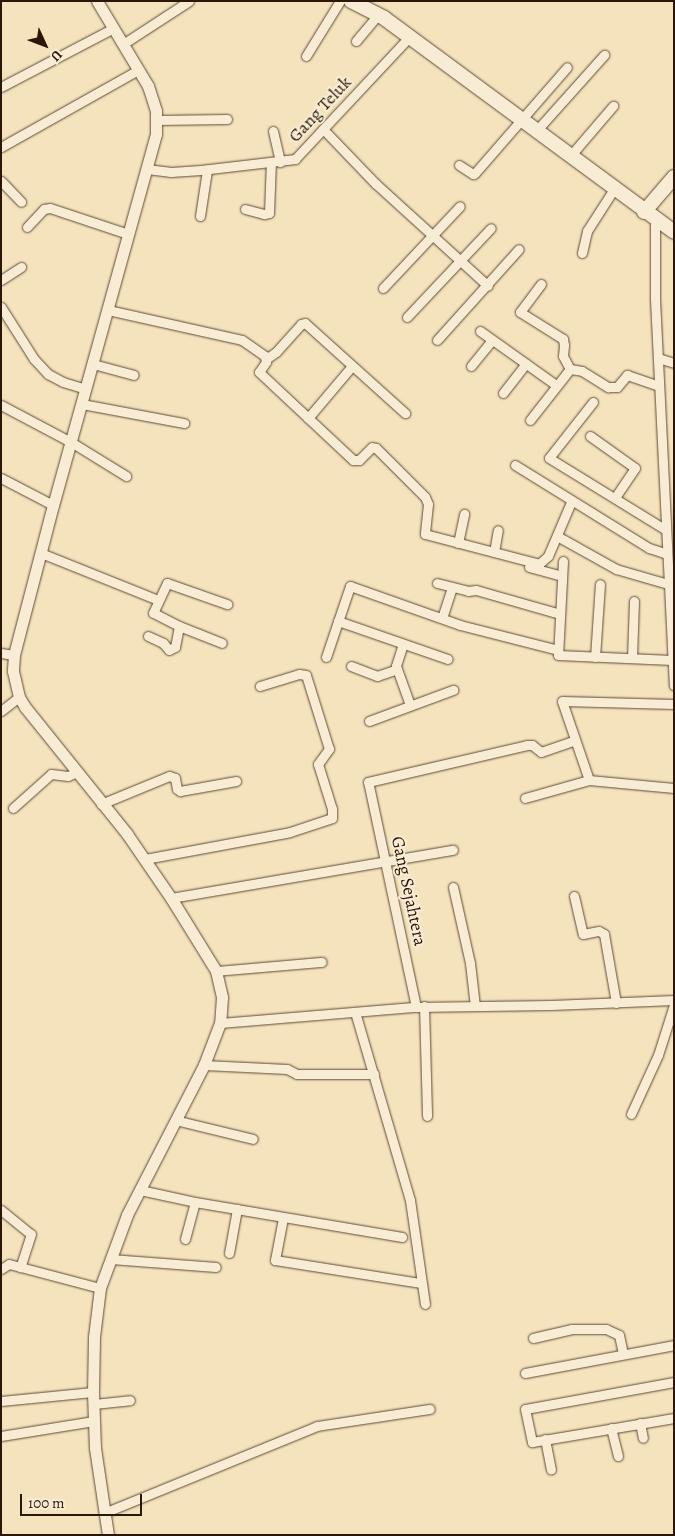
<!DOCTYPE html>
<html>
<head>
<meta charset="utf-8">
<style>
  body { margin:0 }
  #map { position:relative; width:675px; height:1536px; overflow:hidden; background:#f5e3bd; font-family:Alegreya,serif }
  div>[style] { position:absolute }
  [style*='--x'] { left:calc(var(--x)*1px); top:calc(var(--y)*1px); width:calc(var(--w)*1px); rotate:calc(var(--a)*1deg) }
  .roads { filter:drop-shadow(0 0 1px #5e4934) drop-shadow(0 0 1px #5e4934) }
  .minor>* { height:9px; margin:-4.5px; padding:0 4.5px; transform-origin:4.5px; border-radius:4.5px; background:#f8edd4 }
  .tertiary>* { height:11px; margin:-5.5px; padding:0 5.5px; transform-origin:5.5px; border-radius:5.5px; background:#f8edd4 }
  .secondary>* { height:14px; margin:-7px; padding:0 7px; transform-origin:7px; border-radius:7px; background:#f8edd4 }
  span { translate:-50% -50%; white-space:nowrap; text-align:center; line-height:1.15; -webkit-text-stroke:4px #f8edd4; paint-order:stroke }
  .street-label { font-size:18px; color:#2c1607 }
  .frame { position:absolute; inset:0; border:2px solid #2c1607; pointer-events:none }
  .north { position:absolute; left:20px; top:20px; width:50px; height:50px; -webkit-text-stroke:4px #f8edd4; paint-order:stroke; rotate:133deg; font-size:14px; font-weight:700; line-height:20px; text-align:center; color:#2c1607 }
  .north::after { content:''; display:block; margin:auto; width:18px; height:22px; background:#2c1607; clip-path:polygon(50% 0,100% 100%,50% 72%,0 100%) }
  .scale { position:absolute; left:20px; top:1494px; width:122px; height:22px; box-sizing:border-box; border:2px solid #2c1607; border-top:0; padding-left:6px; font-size:15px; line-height:18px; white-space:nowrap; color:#2c1607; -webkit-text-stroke:4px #f8edd4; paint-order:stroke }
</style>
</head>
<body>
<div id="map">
  <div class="roads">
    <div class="minor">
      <div style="--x:356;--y:41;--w:34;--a:-50"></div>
      <div style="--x:123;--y:44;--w:79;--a:-33.1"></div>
      <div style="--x:306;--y:56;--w:65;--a:-58.3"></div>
      <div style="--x:1;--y:87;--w:127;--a:-27.6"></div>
      <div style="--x:157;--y:120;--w:70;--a:-0.8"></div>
      <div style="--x:323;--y:129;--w:76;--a:46.1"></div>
      <div style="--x:376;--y:184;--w:151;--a:42.3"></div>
      <div style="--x:537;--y:130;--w:101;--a:-48.2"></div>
      <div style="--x:273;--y:131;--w:32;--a:77"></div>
      <div style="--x:1;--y:147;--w:157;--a:-29.3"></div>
      <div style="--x:571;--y:155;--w:65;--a:-49.4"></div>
      <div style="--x:459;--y:165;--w:17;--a:33"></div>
      <div style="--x:473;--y:174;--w:2;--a:-27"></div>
      <div style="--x:475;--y:173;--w:140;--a:-49"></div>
      <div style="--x:147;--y:169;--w:24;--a:7"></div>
      <div style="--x:171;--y:172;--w:30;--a:-4"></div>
      <div style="--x:201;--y:170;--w:95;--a:-6.7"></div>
      <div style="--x:295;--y:159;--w:167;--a:-46.9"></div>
      <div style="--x:1;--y:181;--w:29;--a:46"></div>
      <div style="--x:245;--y:209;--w:20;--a:15"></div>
      <div style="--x:264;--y:214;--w:5;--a:-11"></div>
      <div style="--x:269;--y:213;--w:51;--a:-87.8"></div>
      <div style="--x:200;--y:216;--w:47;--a:-81.3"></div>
      <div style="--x:655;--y:219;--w:80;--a:90"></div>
      <div style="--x:655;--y:299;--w:387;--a:87.2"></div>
      <div style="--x:27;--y:227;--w:25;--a:-47"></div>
      <div style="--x:44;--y:209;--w:6;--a:-9"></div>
      <div style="--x:50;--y:208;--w:82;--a:18.4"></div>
      <div style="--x:582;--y:253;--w:23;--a:-77"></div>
      <div style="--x:587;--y:231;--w:50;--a:-57.3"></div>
      <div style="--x:1;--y:280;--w:24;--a:-33"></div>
      <div style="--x:541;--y:284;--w:35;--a:127"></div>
      <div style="--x:520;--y:312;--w:51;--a:32.1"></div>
      <div style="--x:563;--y:339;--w:6;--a:81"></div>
      <div style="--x:564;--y:345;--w:11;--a:95"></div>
      <div style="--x:563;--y:356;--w:15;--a:62"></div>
      <div style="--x:383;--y:288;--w:112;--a:-46.8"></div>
      <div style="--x:1;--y:307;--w:62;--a:57.6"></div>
      <div style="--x:34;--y:359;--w:21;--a:47"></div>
      <div style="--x:48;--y:374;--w:17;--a:28"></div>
      <div style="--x:63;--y:382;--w:24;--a:17"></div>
      <div style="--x:108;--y:310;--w:137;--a:12.6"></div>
      <div style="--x:242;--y:340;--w:28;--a:35"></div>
      <div style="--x:265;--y:356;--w:6;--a:81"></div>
      <div style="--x:266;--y:362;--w:12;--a:125"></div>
      <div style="--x:259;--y:372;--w:129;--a:43.1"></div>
      <div style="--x:353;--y:460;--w:6;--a:0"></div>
      <div style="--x:359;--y:460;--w:18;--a:-45"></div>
      <div style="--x:372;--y:447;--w:4;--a:14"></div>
      <div style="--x:376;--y:448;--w:69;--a:45"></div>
      <div style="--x:425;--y:497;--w:8;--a:67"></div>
      <div style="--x:428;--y:504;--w:30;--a:96"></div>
      <div style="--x:425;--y:534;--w:118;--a:14.7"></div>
      <div style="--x:539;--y:564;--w:12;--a:-42"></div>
      <div style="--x:548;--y:556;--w:59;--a:-66.9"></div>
      <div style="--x:407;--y:317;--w:122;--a:-46.7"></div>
      <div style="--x:480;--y:331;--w:93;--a:35.4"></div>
      <div style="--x:437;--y:340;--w:122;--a:-48"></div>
      <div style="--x:658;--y:358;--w:17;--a:17"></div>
      <div style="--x:266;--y:359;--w:12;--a:-35"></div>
      <div style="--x:276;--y:352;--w:38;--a:-48"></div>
      <div style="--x:301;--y:324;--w:4;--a:-14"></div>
      <div style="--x:305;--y:323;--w:135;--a:42"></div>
      <div style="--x:93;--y:364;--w:42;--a:15"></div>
      <div style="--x:471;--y:366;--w:33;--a:-51"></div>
      <div style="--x:503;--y:393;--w:37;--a:-52"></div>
      <div style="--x:593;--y:402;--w:71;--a:128.2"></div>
      <div style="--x:549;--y:458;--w:137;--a:31.6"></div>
      <div style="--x:82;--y:404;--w:104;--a:10.6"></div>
      <div style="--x:1;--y:405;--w:79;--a:27.9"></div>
      <div style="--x:71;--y:442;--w:65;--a:31.7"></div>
      <div style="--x:308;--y:418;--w:68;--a:-49.8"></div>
      <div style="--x:530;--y:420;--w:65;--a:-51.9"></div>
      <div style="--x:570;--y:369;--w:12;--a:9"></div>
      <div style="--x:582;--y:371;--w:31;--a:32"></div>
      <div style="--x:608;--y:387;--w:9;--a:0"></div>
      <div style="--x:617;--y:387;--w:16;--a:-50"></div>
      <div style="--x:627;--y:375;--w:34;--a:19"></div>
      <div style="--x:590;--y:436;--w:55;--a:35.4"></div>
      <div style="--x:635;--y:468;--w:36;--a:124"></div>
      <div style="--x:515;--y:465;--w:158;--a:31.8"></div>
      <div style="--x:649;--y:548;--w:19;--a:18"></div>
      <div style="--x:1;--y:478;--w:59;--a:27.4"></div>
      <div style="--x:557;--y:536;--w:68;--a:29.2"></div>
      <div style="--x:616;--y:569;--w:54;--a:16.1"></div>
      <div style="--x:458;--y:543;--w:30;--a:-78"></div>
      <div style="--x:494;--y:552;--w:22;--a:-80"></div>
      <div style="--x:41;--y:553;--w:126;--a:21.9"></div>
      <div style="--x:563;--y:561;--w:94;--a:93"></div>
      <div style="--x:558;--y:655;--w:114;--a:2.5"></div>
      <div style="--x:529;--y:567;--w:34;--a:15"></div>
      <div style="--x:437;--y:583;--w:32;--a:14"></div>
      <div style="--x:468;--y:591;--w:8;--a:-7"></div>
      <div style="--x:476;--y:590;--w:87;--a:15.9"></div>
      <div style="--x:442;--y:618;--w:32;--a:-72"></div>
      <div style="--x:338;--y:621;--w:116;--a:19.1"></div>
      <div style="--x:179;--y:626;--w:46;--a:21.6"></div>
      <div style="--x:148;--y:636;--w:17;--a:25"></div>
      <div style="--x:163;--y:643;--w:9;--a:49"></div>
      <div style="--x:169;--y:650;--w:7;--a:-27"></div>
      <div style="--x:175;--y:647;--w:21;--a:-79"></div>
      <div style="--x:179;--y:626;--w:29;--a:-153"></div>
      <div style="--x:153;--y:613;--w:33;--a:-65"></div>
      <div style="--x:167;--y:583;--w:64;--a:19.3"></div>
      <div style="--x:403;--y:644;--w:23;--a:108"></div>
      <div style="--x:396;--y:666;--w:41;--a:70.3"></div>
      <div style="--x:1;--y:653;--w:13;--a:9"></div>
      <div style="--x:326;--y:657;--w:75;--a:-71.3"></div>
      <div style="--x:350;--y:586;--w:117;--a:19.5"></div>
      <div style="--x:460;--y:625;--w:101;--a:14.3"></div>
      <div style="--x:595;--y:657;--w:73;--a:-86.1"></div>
      <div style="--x:632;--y:658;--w:57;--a:-88"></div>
      <div style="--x:351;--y:666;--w:28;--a:21"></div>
      <div style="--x:377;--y:676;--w:21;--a:-19"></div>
      <div style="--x:1;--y:711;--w:23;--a:-38"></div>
      <div style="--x:369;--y:721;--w:90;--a:-20.3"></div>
      <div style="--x:589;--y:780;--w:83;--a:-108.9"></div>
      <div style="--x:562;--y:701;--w:112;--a:1.5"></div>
      <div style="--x:525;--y:798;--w:66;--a:-15.7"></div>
      <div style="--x:589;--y:780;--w:85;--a:5.4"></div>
      <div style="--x:101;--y:804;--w:74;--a:-22.4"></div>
      <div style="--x:169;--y:776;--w:6;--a:18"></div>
      <div style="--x:175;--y:778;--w:11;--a:80"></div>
      <div style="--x:177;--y:789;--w:4;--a:34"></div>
      <div style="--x:180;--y:791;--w:57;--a:-10.1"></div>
      <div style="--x:13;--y:808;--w:51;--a:-41.8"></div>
      <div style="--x:51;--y:774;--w:17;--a:7"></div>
      <div style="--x:68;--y:776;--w:10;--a:-24"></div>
      <div style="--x:145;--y:859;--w:147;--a:-10.5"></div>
      <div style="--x:290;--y:832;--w:44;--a:-18.4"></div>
      <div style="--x:332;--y:818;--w:9;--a:-90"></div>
      <div style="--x:332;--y:809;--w:47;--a:-107.3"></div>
      <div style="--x:318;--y:764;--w:19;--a:-54"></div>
      <div style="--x:329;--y:749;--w:77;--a:-107.3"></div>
      <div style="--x:306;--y:675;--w:7;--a:-172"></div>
      <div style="--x:299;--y:674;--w:41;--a:162.9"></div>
      <div style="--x:453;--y:887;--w:78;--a:77.4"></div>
      <div style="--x:470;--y:963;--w:43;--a:83.4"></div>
      <div style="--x:574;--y:896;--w:39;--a:77"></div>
      <div style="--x:583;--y:934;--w:16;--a:-11"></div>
      <div style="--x:599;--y:931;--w:6;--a:31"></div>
      <div style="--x:604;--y:934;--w:70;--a:80.1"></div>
      <div style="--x:171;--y:898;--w:286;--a:-9.7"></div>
      <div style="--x:216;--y:971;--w:106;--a:-4.9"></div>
      <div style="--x:424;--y:1006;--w:110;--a:88.4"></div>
      <div style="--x:416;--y:1007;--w:230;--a:-102"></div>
      <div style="--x:368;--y:782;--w:163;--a:-13.1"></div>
      <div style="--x:527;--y:745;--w:5;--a:0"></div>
      <div style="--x:532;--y:745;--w:11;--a:38"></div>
      <div style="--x:541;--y:752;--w:36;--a:-19"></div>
      <div style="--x:355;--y:1012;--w:196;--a:73.7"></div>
      <div style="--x:410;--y:1200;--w:105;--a:81.8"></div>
      <div style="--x:220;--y:1023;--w:197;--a:-4.7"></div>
      <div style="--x:416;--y:1007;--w:135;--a:-0.8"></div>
      <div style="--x:551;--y:1005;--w:123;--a:-2.3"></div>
      <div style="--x:204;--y:1065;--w:83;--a:2.8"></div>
      <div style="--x:287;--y:1069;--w:11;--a:27"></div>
      <div style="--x:297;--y:1074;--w:77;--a:0"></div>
      <div style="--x:631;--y:1114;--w:65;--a:-65.4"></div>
      <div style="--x:658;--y:1055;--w:52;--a:-72.3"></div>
      <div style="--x:175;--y:1120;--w:80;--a:13.7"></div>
      <div style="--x:140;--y:1190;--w:56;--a:12.3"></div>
      <div style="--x:195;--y:1202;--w:210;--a:9.6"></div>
      <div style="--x:1;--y:1210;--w:38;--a:39"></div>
      <div style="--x:31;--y:1234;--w:35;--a:108"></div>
      <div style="--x:283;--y:1218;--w:43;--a:100.8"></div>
      <div style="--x:275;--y:1260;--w:148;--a:9"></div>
      <div style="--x:185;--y:1239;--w:38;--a:-75"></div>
      <div style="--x:229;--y:1253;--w:45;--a:-79.7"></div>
      <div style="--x:111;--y:1259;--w:105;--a:4.4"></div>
      <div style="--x:1;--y:1269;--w:9;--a:-32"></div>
      <div style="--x:9;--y:1264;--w:94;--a:14.8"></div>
      <div style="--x:533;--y:1338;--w:40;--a:-13"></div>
      <div style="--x:572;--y:1329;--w:34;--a:0"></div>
      <div style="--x:606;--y:1329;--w:14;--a:25"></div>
      <div style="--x:619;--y:1335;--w:19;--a:78"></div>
      <div style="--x:525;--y:1373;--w:152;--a:-10.6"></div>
      <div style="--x:674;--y:1382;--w:151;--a:169.7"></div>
      <div style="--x:525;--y:1409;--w:34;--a:78"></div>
      <div style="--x:532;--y:1442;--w:144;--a:-9.6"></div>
      <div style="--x:1;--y:1401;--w:92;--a:-5.6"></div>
      <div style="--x:94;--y:1404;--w:36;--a:-6"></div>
      <div style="--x:640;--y:1423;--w:15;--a:79"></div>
      <div style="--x:611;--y:1428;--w:29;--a:76"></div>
      <div style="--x:1;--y:1436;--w:94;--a:-9.2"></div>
      <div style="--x:545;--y:1439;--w:31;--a:79"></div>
      <div style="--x:104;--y:1513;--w:230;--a:-22.2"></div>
      <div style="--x:317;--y:1426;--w:114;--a:-8.6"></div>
    </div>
    <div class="tertiary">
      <div style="--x:97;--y:1;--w:99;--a:59"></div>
      <div style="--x:148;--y:86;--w:26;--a:72"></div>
      <div style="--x:156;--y:111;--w:23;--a:90"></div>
      <div style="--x:156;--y:134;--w:385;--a:105.5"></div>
      <div style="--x:53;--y:505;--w:155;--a:104.6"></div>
      <div style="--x:14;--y:655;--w:16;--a:94"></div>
      <div style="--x:13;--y:671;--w:27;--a:77"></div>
      <div style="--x:19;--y:697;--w:12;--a:59"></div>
      <div style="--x:25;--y:707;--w:163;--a:51.2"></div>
      <div style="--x:127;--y:834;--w:78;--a:55.5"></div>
      <div style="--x:171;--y:898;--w:86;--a:58.3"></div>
      <div style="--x:216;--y:971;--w:27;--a:77"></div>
      <div style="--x:222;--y:997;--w:26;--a:94"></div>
      <div style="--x:220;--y:1023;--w:45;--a:110.9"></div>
      <div style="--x:204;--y:1065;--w:169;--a:117.2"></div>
      <div style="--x:127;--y:1215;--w:78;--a:110.3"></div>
      <div style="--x:100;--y:1288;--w:49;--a:97"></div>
      <div style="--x:94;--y:1337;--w:55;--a:91"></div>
      <div style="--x:93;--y:1392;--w:56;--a:88"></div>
      <div style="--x:95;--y:1448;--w:88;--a:81.5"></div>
    </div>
    <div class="secondary">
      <div style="--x:351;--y:1;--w:37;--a:27"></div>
      <div style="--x:384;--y:18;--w:360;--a:36.4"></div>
      <div style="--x:644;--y:212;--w:46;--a:-49.4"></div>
    </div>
  </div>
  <div class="street-label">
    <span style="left:320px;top:109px;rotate:-47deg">Gang Teluk</span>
    <span style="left:409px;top:891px;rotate:78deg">Gang Sejahtera</span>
  </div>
  <div class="frame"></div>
  <div class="north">U</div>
  <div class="scale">100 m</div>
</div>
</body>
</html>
